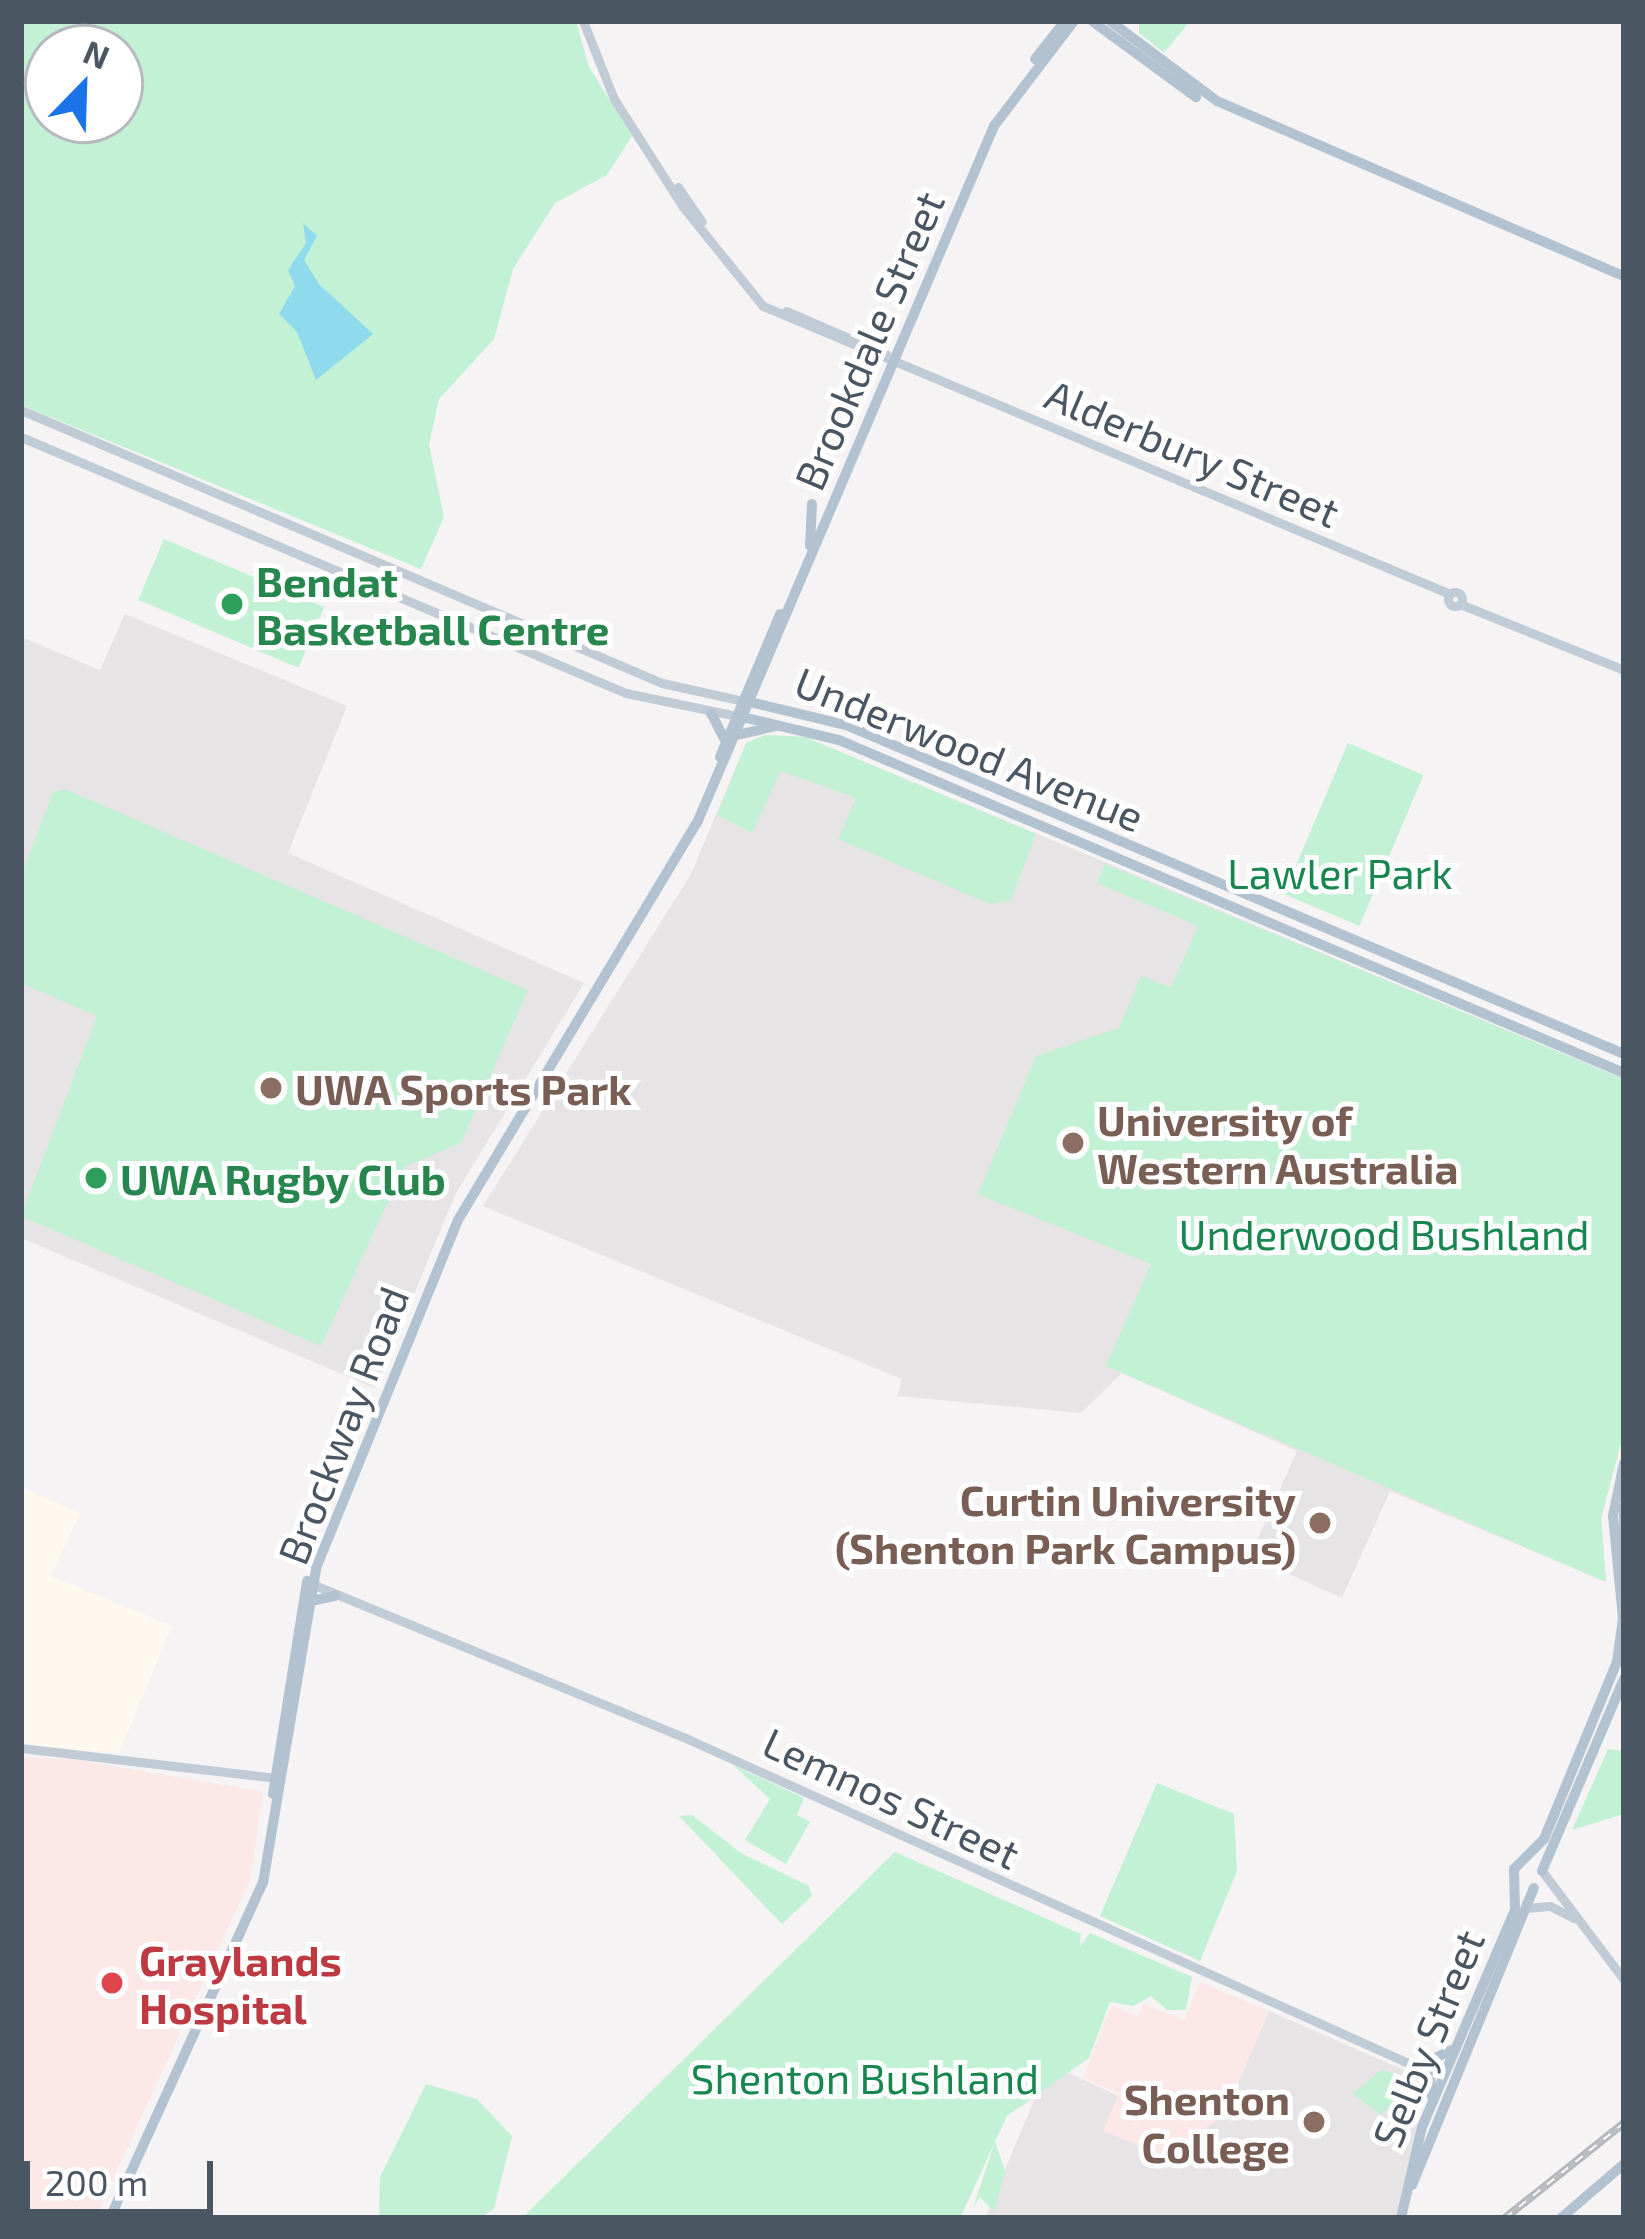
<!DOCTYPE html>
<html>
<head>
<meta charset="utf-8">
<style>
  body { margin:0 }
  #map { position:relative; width:1645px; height:2239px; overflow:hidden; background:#f5f3f3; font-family:"Exo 2",sans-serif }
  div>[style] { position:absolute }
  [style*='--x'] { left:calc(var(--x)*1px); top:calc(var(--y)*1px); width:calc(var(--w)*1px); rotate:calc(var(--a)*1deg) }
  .commercial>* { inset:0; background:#fdf9ef }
  .education>* { inset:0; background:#e6e4e5 }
  .medical>* { inset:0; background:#fce8e6 }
  .green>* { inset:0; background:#c3f1d5; transform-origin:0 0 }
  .water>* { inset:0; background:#90daee }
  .secondary>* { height:9px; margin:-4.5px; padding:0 4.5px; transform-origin:4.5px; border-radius:4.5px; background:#c1cbd6 }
  .secondary>.ring { margin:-4.5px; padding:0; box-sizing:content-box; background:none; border:9px solid #c1cbd6; border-radius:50% }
  .primary>* { height:10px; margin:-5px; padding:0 5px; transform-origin:5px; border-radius:5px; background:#b3c2d1 }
  .rail>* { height:8px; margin-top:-4px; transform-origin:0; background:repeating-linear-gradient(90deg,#fff 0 9px,#b5b8bd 0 18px); box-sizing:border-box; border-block:3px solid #b5b8bd }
  .dots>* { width:33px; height:33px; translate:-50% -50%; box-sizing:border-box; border:6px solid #fff; border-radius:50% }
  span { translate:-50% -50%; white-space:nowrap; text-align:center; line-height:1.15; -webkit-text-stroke:10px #fff; paint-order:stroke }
  .street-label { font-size:42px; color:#4a5661 }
  .leisure-label { font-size:42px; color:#27864d; font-weight:700 }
  .left { translate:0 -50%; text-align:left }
  .park-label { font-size:42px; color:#17864f }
  .education-label { font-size:42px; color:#785e54; font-weight:700 }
  .right { translate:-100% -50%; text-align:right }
  .health-label { font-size:42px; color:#be3a42; font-weight:700 }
  .frame { position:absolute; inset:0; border:24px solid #4a5661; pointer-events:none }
  .north { position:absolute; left:24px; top:24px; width:120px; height:120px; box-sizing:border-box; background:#fff; border:3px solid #b7bbc0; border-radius:50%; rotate:23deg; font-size:33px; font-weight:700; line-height:48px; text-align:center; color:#4a5661 }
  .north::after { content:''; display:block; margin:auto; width:42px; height:54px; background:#1a73e8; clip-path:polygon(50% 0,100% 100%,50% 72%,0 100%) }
  .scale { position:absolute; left:24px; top:2161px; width:189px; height:54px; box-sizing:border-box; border:6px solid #4a5661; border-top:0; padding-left:15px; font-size:36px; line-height:42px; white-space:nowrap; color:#4a5661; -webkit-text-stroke:9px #fff; paint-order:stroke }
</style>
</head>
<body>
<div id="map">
  <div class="commercial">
    <div style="clip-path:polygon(21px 1487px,80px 1513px,51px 1576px,172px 1626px,119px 1753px,21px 1744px)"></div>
  </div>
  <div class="education">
    <div style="clip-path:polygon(125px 614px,347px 706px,288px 853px,584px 983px,456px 1193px,375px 1388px,21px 1238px,21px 637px,100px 670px)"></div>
    <div style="clip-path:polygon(765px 735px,805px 737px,1624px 1079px,1624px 1432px,1601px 1518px,1606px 1582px,1390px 1491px,1342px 1598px,1250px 1556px,1297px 1451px,1122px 1373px,1081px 1413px,897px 1396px,902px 1379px,483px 1206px,691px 874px,746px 743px)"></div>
    <div style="clip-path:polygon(1269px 2011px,1420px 2077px,1424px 2088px,1399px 2218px,985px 2218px,1049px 2064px,1199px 2133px,1225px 2113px)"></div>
  </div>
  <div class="medical">
    <div style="clip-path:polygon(21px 1758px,72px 1759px,263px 1792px,250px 1880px,95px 2218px,21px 2218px)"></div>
    <div style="clip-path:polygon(1200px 1982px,1269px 2011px,1225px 2114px,1199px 2133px,1189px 2156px,1159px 2154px,1103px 2131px,1119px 2093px,1083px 2078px,1111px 2005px,1138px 2016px,1144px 2004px,1184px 2020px)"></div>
  </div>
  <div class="green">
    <div style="clip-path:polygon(evenodd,21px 21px,576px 21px,589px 67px,632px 136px,607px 175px,555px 203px,513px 269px,494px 339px,439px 399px,429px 445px,444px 517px,421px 569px,21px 405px,21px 21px,48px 48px,120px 48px,120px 120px,48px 120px,48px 48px)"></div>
    <div style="clip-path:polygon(1139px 21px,1190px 21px,1164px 53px,1139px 33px)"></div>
    <div style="left:164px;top:539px;width:174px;height:66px;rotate:23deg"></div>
    <div style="clip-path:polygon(765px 735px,805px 737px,1036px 834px,1011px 900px,990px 904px,838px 839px,856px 798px,781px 771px,752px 833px,717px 815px,746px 743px)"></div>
    <div style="left:1348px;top:743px;width:82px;height:164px;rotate:23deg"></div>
    <div style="clip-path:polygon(65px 789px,528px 990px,461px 1143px,404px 1167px,321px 1346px,21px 1216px,97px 1016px,21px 983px,21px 876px,53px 792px)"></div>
    <div style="clip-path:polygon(1105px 864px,1624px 1079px,1624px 1432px,1601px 1518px,1606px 1582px,1106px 1366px,1151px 1264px,978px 1194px,1036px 1056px,1119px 1028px,1141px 976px,1171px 987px,1198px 926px,1097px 883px)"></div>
    <div style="clip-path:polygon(1608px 1749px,1624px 1751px,1624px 1814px,1572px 1830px)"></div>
    <div style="clip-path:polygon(733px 1765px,804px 1798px,797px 1815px,810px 1822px,786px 1864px,745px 1840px,770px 1799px)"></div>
    <div style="clip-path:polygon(1157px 1783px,1234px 1814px,1237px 1871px,1200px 1961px,1100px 1916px)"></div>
    <div style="clip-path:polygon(692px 1815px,741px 1853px,809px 1886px,812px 1896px,782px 1924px,679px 1816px)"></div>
    <div style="clip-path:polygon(895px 1852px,1081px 1934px,1080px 1946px,1090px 1933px,1192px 1977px,1186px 2010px,1167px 2010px,1151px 1996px,1133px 2006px,1110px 2002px,1089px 2058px,1007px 2116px,960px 2218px,522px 2218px)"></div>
    <div style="clip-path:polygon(1381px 2070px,1412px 2078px,1415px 2104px,1405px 2090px,1381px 2115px,1353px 2094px)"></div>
    <div style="clip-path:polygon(426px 2084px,477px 2099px,512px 2136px,494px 2209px,479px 2218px,379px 2218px,380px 2177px)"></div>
    <div style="clip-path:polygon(995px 2142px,1005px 2171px,996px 2205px,993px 2211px,980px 2197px,973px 2208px)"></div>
  </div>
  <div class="water">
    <div style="clip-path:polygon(303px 223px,317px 236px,304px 260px,319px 284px,373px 334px,316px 380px,297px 332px,279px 314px,295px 286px,288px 270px,306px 243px)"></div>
  </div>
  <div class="secondary">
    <div style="--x:583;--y:21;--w:84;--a:68.3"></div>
    <div style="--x:614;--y:99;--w:128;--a:57.4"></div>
    <div style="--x:683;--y:207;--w:127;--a:51.1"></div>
    <div style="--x:763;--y:306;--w:745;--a:22.74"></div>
    <div style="--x:678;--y:187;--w:42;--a:55.6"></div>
    <div style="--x:786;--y:311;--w:109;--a:23.3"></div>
    <div style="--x:21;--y:410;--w:697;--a:23.07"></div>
    <div style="--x:662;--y:683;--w:83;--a:12.5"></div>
    <div style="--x:21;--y:437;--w:657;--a:22.94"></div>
    <div style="--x:626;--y:693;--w:113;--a:11.7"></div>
    <div class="ring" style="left:1448px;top:592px;width:5px;height:5px"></div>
    <div style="--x:1460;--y:604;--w:177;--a:21.9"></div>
    <div style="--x:312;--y:1584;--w:409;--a:22.4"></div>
    <div style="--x:690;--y:1740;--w:809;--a:24.22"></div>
    <div style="--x:21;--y:1748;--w:258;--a:6.7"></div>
    <div style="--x:1542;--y:1871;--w:136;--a:53"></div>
    <div style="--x:1526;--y:1908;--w:24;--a:-5"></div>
    <div style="--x:1550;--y:1906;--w:27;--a:27"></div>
  </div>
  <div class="primary">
    <div style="--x:1092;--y:21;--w:129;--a:36.2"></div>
    <div style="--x:1110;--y:21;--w:134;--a:36.8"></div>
    <div style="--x:1217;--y:101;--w:443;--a:23.3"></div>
    <div style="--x:1035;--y:59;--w:48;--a:-51.7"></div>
    <div style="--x:810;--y:546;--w:42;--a:-87.3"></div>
    <div style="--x:750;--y:702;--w:99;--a:13.5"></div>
    <div style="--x:846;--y:725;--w:845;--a:22.92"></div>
    <div style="--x:711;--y:713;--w:29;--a:63"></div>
    <div style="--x:738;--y:716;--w:104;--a:13.4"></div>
    <div style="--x:839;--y:740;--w:853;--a:22.99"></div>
    <div style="--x:737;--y:735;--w:40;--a:-13"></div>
    <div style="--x:720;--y:757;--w:155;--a:-67.2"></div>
    <div style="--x:1624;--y:1508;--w:42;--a:90"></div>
    <div style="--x:311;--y:1601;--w:25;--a:-12"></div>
    <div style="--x:273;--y:1794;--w:216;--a:-80.9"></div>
    <div style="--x:1542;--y:1871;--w:209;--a:-66.9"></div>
    <div style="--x:1423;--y:2064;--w:32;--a:-26"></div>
    <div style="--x:1430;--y:2073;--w:22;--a:87"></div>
    <div style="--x:1412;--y:2185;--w:321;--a:-67.7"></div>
    <div style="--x:110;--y:2218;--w:368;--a:-65.5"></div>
    <div style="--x:263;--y:1883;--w:319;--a:-80.4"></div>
    <div style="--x:316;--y:1568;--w:376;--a:-67.8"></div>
    <div style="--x:458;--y:1220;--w:463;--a:-59"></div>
    <div style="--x:697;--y:823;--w:758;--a:-66.92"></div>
    <div style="--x:994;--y:126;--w:132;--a:-52.7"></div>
    <div style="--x:1401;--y:2218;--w:93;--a:-77"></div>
    <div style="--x:1422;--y:2127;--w:236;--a:-66.8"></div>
    <div style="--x:1515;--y:1910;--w:41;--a:-91.4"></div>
    <div style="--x:1514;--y:1869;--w:42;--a:-45"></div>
    <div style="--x:1544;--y:1839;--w:191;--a:-67.6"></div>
    <div style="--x:1617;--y:1662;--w:44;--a:-82.2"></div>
    <div style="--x:1623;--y:1618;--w:102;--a:-95.6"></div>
    <div style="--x:1613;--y:1516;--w:54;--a:-78.3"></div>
    <div style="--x:1561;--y:2218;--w:83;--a:-40.6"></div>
  </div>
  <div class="rail">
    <div style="--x:1505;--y:2218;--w:152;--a:-38.6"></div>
  </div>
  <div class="dots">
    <div style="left:232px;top:604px;background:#2e9e5b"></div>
    <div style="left:271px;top:1088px;background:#8d6e63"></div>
    <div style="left:1073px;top:1143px;background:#8d6e63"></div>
    <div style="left:96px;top:1178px;background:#2e9e5b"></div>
    <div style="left:1320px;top:1523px;background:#8d6e63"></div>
    <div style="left:112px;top:1983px;background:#e0444e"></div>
    <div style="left:1314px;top:2122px;background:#8d6e63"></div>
  </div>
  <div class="street-label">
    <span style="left:868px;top:340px;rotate:-67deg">Brookdale Street</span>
    <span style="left:1193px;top:452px;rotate:23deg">Alderbury Street</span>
    <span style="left:970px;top:748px;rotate:22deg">Underwood Avenue</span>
    <span style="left:342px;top:1425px;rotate:-69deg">Brockway Road</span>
    <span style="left:892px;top:1797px;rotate:25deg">Lemnos Street</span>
    <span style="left:1427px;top:2038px;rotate:-68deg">Selby Street</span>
  </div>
  <div class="leisure-label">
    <span class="left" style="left:256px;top:604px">Bendat<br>Basketball Centre</span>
    <span class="left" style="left:120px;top:1178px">UWA Rugby Club</span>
  </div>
  <div class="park-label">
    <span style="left:1340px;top:872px">Lawler Park</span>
    <span style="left:1384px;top:1233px">Underwood Bushland</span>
    <span style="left:865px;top:2077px">Shenton Bushland</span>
  </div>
  <div class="education-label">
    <span class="left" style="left:295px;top:1088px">UWA Sports Park</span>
    <span class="left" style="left:1097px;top:1143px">University of<br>Western Australia</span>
    <span class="right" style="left:1296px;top:1523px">Curtin University<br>(Shenton Park Campus)</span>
    <span class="right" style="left:1290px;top:2122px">Shenton<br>College</span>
  </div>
  <div class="health-label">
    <span class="left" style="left:139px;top:1983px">Graylands<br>Hospital</span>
  </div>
  <div class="frame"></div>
  <div class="north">N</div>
  <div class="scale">200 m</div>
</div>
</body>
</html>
